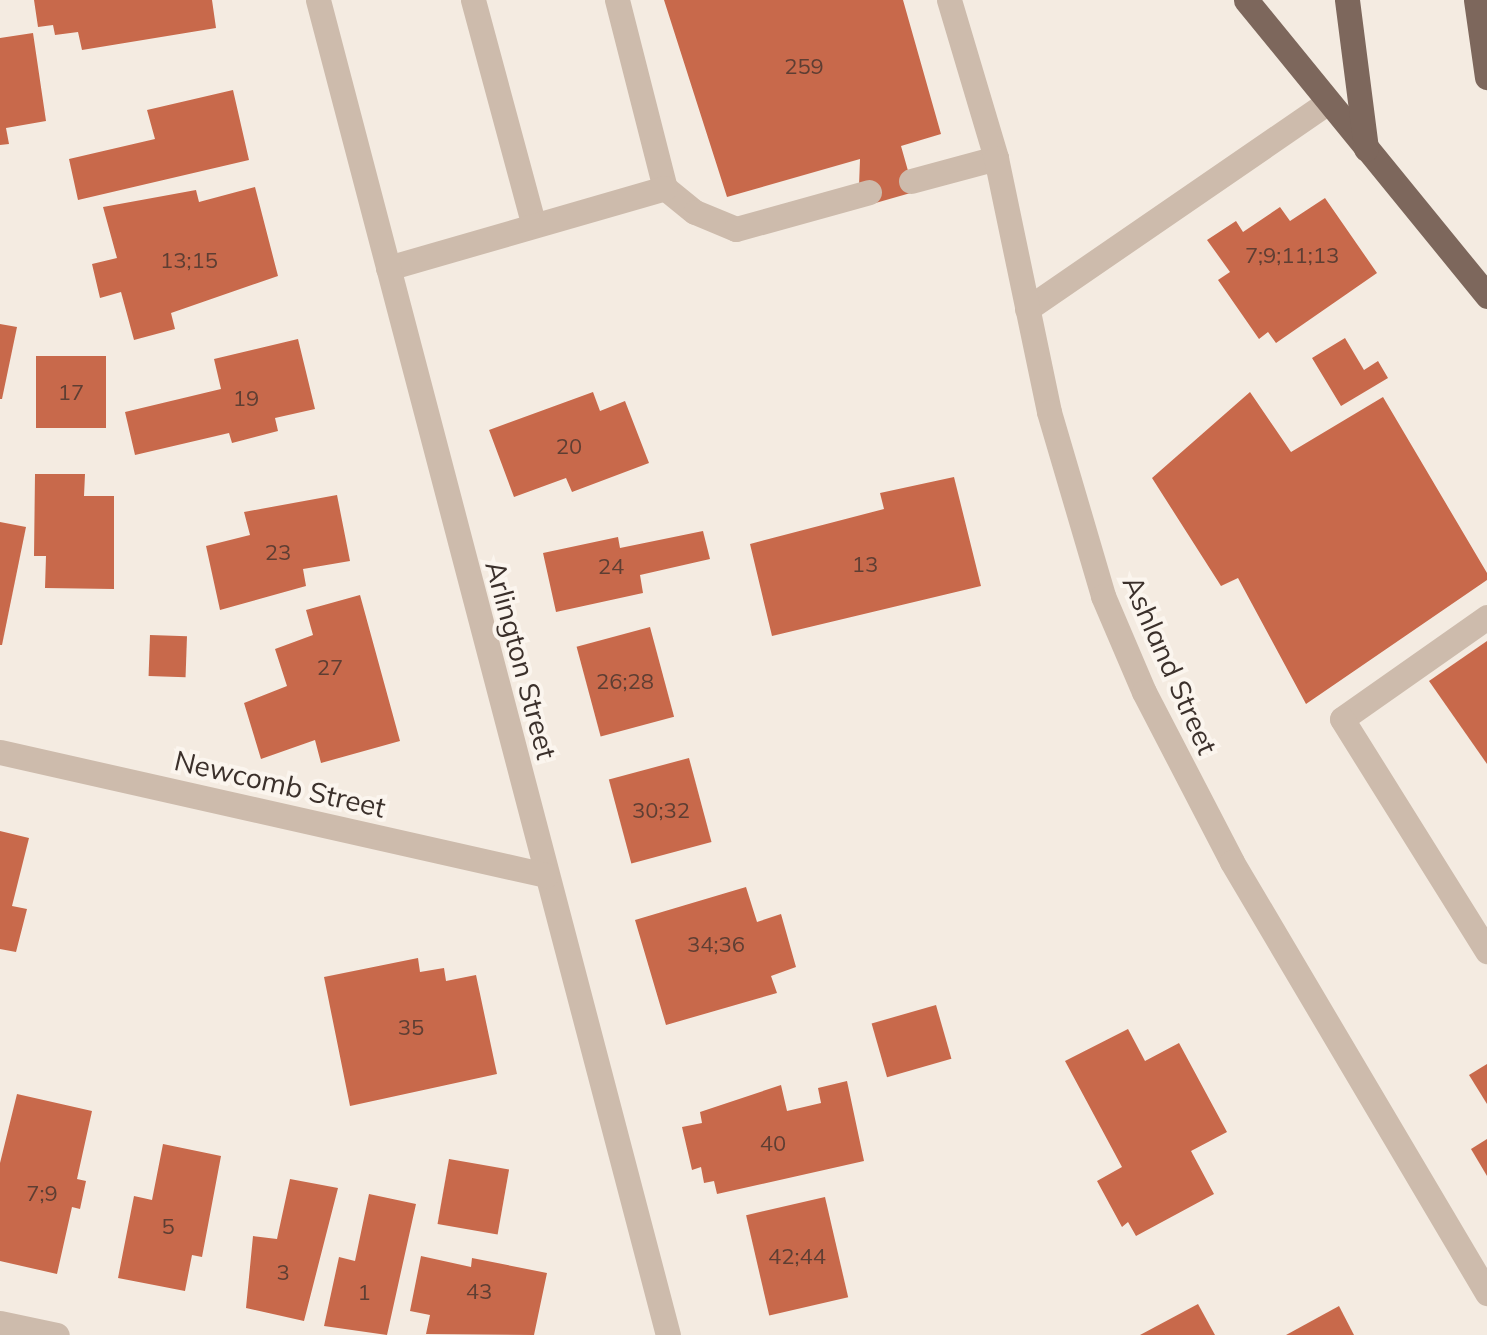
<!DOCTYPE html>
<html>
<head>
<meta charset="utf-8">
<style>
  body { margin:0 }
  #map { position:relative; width:1487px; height:1335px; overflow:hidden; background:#f4ebe1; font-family:Mulish,sans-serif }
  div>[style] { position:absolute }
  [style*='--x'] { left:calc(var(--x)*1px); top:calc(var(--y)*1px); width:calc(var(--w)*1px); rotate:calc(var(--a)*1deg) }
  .building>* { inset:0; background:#c8694b; transform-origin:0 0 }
  .lane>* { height:25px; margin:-12.5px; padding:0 12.5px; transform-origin:12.5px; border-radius:12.5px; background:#cdbbac }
  .street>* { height:25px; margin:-12.5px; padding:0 12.5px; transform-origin:12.5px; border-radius:12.5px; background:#cdbbac }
  .primary>* { height:25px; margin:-12.5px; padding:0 12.5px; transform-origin:12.5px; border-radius:12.5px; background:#7d675c }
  span { translate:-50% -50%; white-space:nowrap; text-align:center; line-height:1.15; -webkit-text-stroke:8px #fbf5ee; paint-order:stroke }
  .number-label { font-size:22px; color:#5e3e33 }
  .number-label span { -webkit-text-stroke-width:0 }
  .street-label { font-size:28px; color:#3b302b }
</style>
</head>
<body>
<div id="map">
  <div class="building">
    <div style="clip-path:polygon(34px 0,212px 0,216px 28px,82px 50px,78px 32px,55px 35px,53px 25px,38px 27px)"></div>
    <div style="clip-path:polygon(664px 0,903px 0,941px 134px,901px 146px,914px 192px,872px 204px,859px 186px,860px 159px,727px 197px)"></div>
    <div style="clip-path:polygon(33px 33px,46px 121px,6px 128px,9px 144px,0 145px,0 38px)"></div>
    <div style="clip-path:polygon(233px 90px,249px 160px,78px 200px,69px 159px,155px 139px,147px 110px)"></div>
    <div style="clip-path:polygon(255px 187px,278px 276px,171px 313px,175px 329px,134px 340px,121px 292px,100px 298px,92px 264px,117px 258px,103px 207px,196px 190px,199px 202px)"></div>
    <div style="clip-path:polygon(1325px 198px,1377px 273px,1276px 343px,1268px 332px,1259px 339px,1218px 280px,1230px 272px,1207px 240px,1236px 221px,1243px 232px,1280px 207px,1290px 221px)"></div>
    <div style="clip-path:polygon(0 324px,17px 327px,2px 399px,0 399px)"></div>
    <div style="clip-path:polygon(1345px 338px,1364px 370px,1378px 361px,1388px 378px,1341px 406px,1312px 358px)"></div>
    <div style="clip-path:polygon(298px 339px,315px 409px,275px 418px,278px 431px,232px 443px,229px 433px,135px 455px,125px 412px,221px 389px,214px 359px)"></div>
    <div style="left:106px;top:356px;width:72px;height:70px;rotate:90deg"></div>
    <div style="clip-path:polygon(593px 392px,600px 411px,625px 401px,649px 463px,572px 492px,566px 478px,514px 497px,489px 430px)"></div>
    <div style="clip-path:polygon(1250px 392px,1291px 452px,1383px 397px,1487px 573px,1487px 580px,1306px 704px,1238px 578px,1221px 586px,1152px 478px)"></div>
    <div style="clip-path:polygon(35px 474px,85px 474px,84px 496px,114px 496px,114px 589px,45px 588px,46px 556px,34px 556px)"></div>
    <div style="clip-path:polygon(954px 477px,981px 586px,772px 636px,750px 544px,884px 509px,880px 493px)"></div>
    <div style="clip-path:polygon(337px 495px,350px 561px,303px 569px,306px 586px,220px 610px,206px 546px,250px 535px,244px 512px)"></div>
    <div style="clip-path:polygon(0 522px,26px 527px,2px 645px,0 645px)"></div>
    <div style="clip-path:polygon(703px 531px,710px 559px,640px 575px,643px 593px,556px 612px,543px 553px,618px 537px,620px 548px)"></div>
    <div style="clip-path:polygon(360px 595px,400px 741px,321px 763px,315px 740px,261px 759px,244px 703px,287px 686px,275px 649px,313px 635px,306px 610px)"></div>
    <div style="left:650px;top:627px;width:93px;height:76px;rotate:75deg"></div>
    <div style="left:150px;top:635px;width:37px;height:41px;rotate:2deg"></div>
    <div style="clip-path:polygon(1487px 641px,1487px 764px,1429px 681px)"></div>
    <div style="left:689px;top:758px;width:87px;height:83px;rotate:75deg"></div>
    <div style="clip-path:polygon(0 831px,29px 838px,12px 906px,27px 909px,16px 952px,0 949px)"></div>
    <div style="clip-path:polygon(746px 887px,757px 922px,781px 914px,796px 967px,771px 976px,777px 993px,666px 1025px,635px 920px)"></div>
    <div style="clip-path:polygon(418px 958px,420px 972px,444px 968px,446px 981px,476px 975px,497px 1074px,350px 1106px,324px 977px)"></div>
    <div style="left:936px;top:1005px;width:56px;height:67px;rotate:74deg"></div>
    <div style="clip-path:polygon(1128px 1029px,1145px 1061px,1179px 1043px,1227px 1132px,1191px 1151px,1214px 1194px,1136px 1236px,1128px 1222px,1122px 1227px,1097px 1181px,1122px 1167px,1065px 1061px)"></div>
    <div style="clip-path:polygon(1487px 1064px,1487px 1104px,1469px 1075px)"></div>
    <div style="clip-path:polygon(847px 1081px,864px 1161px,717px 1194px,714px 1181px,704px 1183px,701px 1167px,692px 1170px,682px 1127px,702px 1123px,700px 1112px,781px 1085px,787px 1111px,821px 1103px,818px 1088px)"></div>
    <div style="clip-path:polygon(17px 1094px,92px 1111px,77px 1179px,86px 1181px,80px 1209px,72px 1207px,57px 1274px,0 1261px,0 1163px)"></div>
    <div style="clip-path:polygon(1487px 1139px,1487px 1176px,1471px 1149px)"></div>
    <div style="clip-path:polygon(163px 1144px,221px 1156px,202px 1257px,192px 1255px,185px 1291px,118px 1278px,134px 1196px,152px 1200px)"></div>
    <div style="left:449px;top:1159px;width:61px;height:66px;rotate:10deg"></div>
    <div style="clip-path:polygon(290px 1179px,338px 1188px,304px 1321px,246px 1308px,253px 1236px,277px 1239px)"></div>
    <div style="clip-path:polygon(369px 1194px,416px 1204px,387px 1335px,324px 1326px,339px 1257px,355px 1261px)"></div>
    <div style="left:825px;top:1197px;width:103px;height:81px;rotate:77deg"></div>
    <div style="clip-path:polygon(421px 1256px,471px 1267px,472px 1258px,547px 1273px,534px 1335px,426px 1334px,430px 1315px,410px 1311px)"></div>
    <div style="clip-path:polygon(1198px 1304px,1215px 1335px,1140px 1335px)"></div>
    <div style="clip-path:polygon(1339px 1306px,1354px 1335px,1286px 1335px)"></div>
  </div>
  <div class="lane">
    <div style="--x:473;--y:0;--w:231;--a:74.9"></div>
    <div style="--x:617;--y:0;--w:194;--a:75.7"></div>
    <div style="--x:665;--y:188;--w:38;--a:39"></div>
    <div style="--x:695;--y:212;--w:44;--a:22.5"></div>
    <div style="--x:736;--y:229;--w:138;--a:-15.5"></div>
    <div style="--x:911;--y:181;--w:88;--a:-15.1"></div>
    <div style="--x:388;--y:268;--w:288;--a:-16.1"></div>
    <div style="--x:1027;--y:309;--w:365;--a:-34.5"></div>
    <div style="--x:1487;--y:617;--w:177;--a:144.9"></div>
    <div style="--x:1342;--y:719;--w:274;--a:58"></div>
  </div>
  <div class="street">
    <div style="--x:318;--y:0;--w:1380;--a:75.31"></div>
    <div style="--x:949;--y:0;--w:165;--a:73.4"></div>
    <div style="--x:996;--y:158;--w:259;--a:78.2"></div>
    <div style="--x:1049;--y:412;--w:192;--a:73.6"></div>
    <div style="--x:1103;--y:596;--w:104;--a:66.9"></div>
    <div style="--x:1144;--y:692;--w:191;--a:62.6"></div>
    <div style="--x:1232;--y:862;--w:501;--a:59.39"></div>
    <div style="--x:0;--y:752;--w:560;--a:12.7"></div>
    <div style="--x:0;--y:1323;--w:58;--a:11.9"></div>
  </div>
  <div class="primary">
    <div style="--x:1246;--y:0;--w:382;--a:50.8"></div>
    <div style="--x:1347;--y:0;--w:150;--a:82.7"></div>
    <div style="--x:1476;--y:0;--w:78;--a:81.9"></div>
  </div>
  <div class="number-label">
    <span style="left:804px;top:67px">259</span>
    <span style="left:1292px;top:256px">7;9;11;13</span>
    <span style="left:189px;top:261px">13;15</span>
    <span style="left:71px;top:393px">17</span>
    <span style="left:246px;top:399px">19</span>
    <span style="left:569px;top:447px">20</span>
    <span style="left:278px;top:553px">23</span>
    <span style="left:865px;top:565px">13</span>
    <span style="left:611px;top:567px">24</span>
    <span style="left:330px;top:668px">27</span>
    <span style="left:625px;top:682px">26;28</span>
    <span style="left:661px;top:811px">30;32</span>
    <span style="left:716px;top:945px">34;36</span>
    <span style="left:411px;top:1028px">35</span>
    <span style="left:773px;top:1144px">40</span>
    <span style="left:42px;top:1194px">7;9</span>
    <span style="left:168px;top:1227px">5</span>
    <span style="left:797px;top:1257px">42;44</span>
    <span style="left:283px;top:1273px">3</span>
    <span style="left:479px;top:1292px">43</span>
    <span style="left:364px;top:1293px">1</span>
  </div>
  <div class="street-label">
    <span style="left:521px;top:660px;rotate:75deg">Arlington Street</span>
    <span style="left:1170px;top:665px;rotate:66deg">Ashland Street</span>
    <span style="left:280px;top:784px;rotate:13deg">Newcomb Street</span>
  </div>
</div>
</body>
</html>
